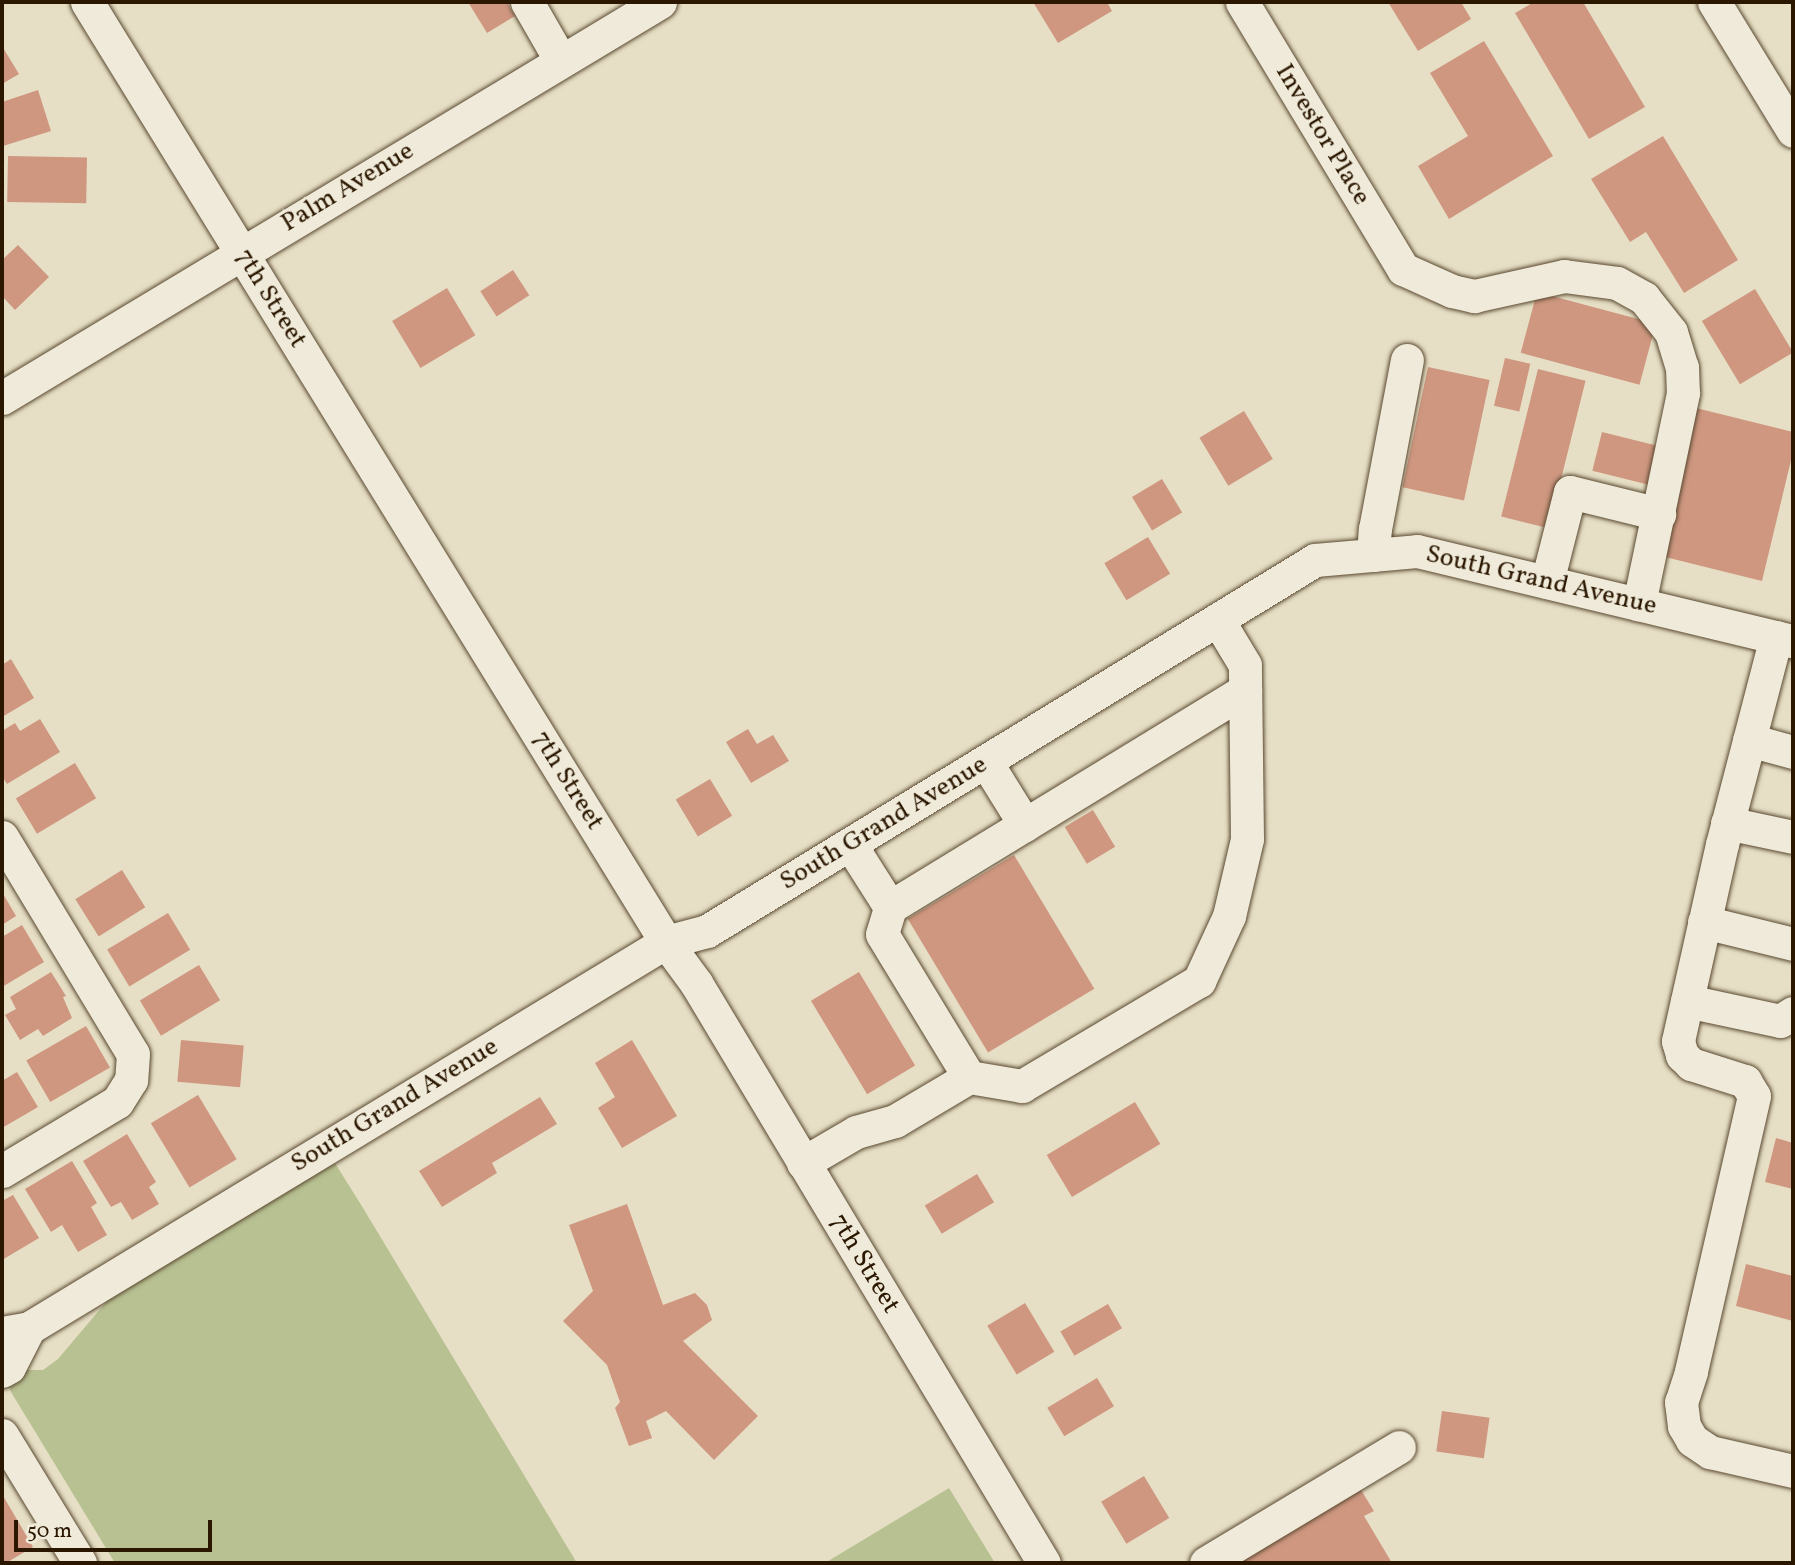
<!DOCTYPE html>
<html>
<head>
<meta charset="utf-8">
<style>
  body { margin:0 }
  #map { position:relative; width:1795px; height:1565px; overflow:hidden; background:#e6dfc5; font-family:Vollkorn,serif }
  div>[style] { position:absolute }
  [style*='--x'] { left:calc(var(--x)*1px); top:calc(var(--y)*1px); width:calc(var(--w)*1px); rotate:calc(var(--a)*1deg) }
  .green>* { inset:0; background:#b8c192 }
  .building>* { inset:0; background:#cf9780; transform-origin:0 0 }
  .roads { filter:drop-shadow(0 0 2px #5a4931) drop-shadow(0 0 2px #5a4931) }
  .minor>* { height:33px; margin:-16.5px; padding:0 16.5px; transform-origin:16.5px; border-radius:16.5px; background:#efead9 }
  span { translate:-50% -50%; white-space:nowrap; text-align:center; line-height:1.15; -webkit-text-stroke:5px #efead9; paint-order:stroke }
  .street-label { font-size:26px; color:#2b1700 }
  .frame { position:absolute; inset:0; border:4px solid #2b1700; pointer-events:none }
  .scale { position:absolute; left:14px; top:1520px; width:198px; height:32px; box-sizing:border-box; border:4px solid #2b1700; border-top:0; padding-left:9px; font-size:21px; line-height:24px; white-space:nowrap; color:#2b1700; -webkit-text-stroke:5px #efead9; paint-order:stroke }
</style>
</head>
<body>
<div id="map">
  <div class="green">
    <div style="clip-path:polygon(333px 1160px,363px 1208px,577px 1563px,115px 1563px,11px 1392px,4px 1375px,13px 1370px,43px 1370px,58px 1359px,118px 1288px)"></div>
    <div style="clip-path:polygon(949px 1488px,995px 1563px,825px 1563px)"></div>
  </div>
  <div class="building">
    <div style="clip-path:polygon(468px 2px,507px 2px,515px 16px,487px 33px)"></div>
    <div style="clip-path:polygon(1033px 2px,1107px 2px,1112px 11px,1058px 43px)"></div>
    <div style="clip-path:polygon(1388px 2px,1461px 2px,1471px 19px,1418px 51px)"></div>
    <div style="clip-path:polygon(1534px 2px,1583px 2px,1645px 107px,1589px 139px,1515px 13px)"></div>
    <div style="clip-path:polygon(1484px 41px,1553px 156px,1449px 219px,1418px 166px,1468px 136px,1430px 73px)"></div>
    <div style="clip-path:polygon(2px 46px,19px 74px,2px 84px)"></div>
    <div style="clip-path:polygon(38px 90px,51px 131px,3px 146px,2px 102px)"></div>
    <div style="clip-path:polygon(1663px 136px,1738px 260px,1684px 293px,1646px 232px,1630px 242px,1591px 179px)"></div>
    <div style="left:8px;top:156px;width:79px;height:46px;rotate:1deg"></div>
    <div style="clip-path:polygon(18px 245px,49px 277px,15px 310px,2px 296px,2px 260px)"></div>
    <div style="left:513px;top:270px;width:30px;height:39px;rotate:57deg"></div>
    <div style="left:447px;top:288px;width:55px;height:64px;rotate:59deg"></div>
    <div style="left:1755px;top:289px;width:74px;height:62px;rotate:59deg"></div>
    <div style="left:1537px;top:292px;width:123px;height:63px;rotate:15deg"></div>
    <div style="left:1505px;top:358px;width:26px;height:49px;rotate:13deg"></div>
    <div style="left:1428px;top:367px;width:63px;height:123px;rotate:12deg"></div>
    <div style="left:1538px;top:369px;width:49px;height:152px;rotate:14deg"></div>
    <div style="clip-path:polygon(1696px 408px,1793px 432px,1793px 452px,1762px 581px,1661px 556px)"></div>
    <div style="left:1244px;top:411px;width:56px;height:52px;rotate:59deg"></div>
    <div style="left:1602px;top:432px;width:59px;height:40px;rotate:14deg"></div>
    <div style="left:1162px;top:479px;width:39px;height:35px;rotate:59deg"></div>
    <div style="left:1148px;top:537px;width:43px;height:51px;rotate:59deg"></div>
    <div style="clip-path:polygon(11px 659px,34px 698px,2px 717px,2px 665px)"></div>
    <div style="clip-path:polygon(40px 719px,60px 752px,7px 784px,2px 776px,2px 731px,15px 723px,20px 731px)"></div>
    <div style="clip-path:polygon(748px 729px,757px 744px,773px 735px,789px 761px,751px 783px,726px 742px)"></div>
    <div style="left:75px;top:763px;width:41px;height:69px;rotate:59deg"></div>
    <div style="left:710px;top:779px;width:43px;height:40px;rotate:59deg"></div>
    <div style="left:1093px;top:810px;width:43px;height:33px;rotate:59deg"></div>
    <div style="left:1014px;top:855px;width:156px;height:124px;rotate:59deg"></div>
    <div style="left:122px;top:870px;width:44px;height:55px;rotate:58deg"></div>
    <div style="clip-path:polygon(2px 892px,16px 916px,2px 925px)"></div>
    <div style="left:168px;top:913px;width:43px;height:71px;rotate:59deg"></div>
    <div style="clip-path:polygon(22px 925px,44px 962px,2px 987px,2px 937px)"></div>
    <div style="left:199px;top:965px;width:41px;height:69px;rotate:59deg"></div>
    <div style="clip-path:polygon(51px 972px,66px 996px,63px 997px,72px 1018px,43px 1036px,38px 1029px,20px 1040px,5px 1015px,16px 1009px,10px 997px)"></div>
    <div style="left:859px;top:972px;width:109px;height:56px;rotate:59deg"></div>
    <div style="left:86px;top:1026px;width:48px;height:69px;rotate:60deg"></div>
    <div style="left:181px;top:1040px;width:63px;height:42px;rotate:5deg"></div>
    <div style="clip-path:polygon(632px 1040px,677px 1116px,622px 1148px,598px 1108px,615px 1097px,595px 1063px)"></div>
    <div style="clip-path:polygon(17px 1072px,38px 1107px,2px 1128px,2px 1081px)"></div>
    <div style="left:198px;top:1095px;width:75px;height:55px;rotate:59deg"></div>
    <div style="clip-path:polygon(540px 1097px,557px 1124px,492px 1163px,497px 1173px,442px 1207px,419px 1171px)"></div>
    <div style="left:1135px;top:1102px;width:49px;height:103px;rotate:59deg"></div>
    <div style="clip-path:polygon(127px 1134px,156px 1182px,149px 1187px,159px 1204px,132px 1220px,121px 1202px,111px 1207px,83px 1161px)"></div>
    <div style="clip-path:polygon(1776px 1138px,1793px 1143px,1793px 1189px,1765px 1182px)"></div>
    <div style="clip-path:polygon(72px 1161px,97px 1203px,91px 1207px,107px 1235px,78px 1252px,62px 1225px,51px 1232px,25px 1189px)"></div>
    <div style="left:977px;top:1174px;width:33px;height:61px;rotate:59deg"></div>
    <div style="clip-path:polygon(13px 1195px,39px 1238px,2px 1260px,2px 1201px)"></div>
    <div style="clip-path:polygon(627px 1204px,663px 1305px,695px 1293px,707px 1305px,712px 1320px,683px 1341px,758px 1416px,714px 1460px,666px 1411px,646px 1421px,652px 1438px,629px 1446px,615px 1408px,620px 1402px,607px 1365px,563px 1321px,593px 1291px,569px 1225px)"></div>
    <div style="clip-path:polygon(1746px 1264px,1793px 1276px,1793px 1321px,1736px 1306px)"></div>
    <div style="left:1025px;top:1303px;width:57px;height:44px;rotate:59deg"></div>
    <div style="left:1108px;top:1304px;width:28px;height:55px;rotate:60deg"></div>
    <div style="left:1097px;top:1378px;width:33px;height:58px;rotate:59deg"></div>
    <div style="left:1442px;top:1411px;width:48px;height:41px;rotate:8deg"></div>
    <div style="left:1144px;top:1476px;width:49px;height:50px;rotate:59deg"></div>
    <div style="clip-path:polygon(1361px 1490px,1374px 1511px,1364px 1516px,1392px 1563px,1239px 1563px)"></div>
    <div style="clip-path:polygon(2px 1494px,33px 1547px,6px 1563px,2px 1563px)"></div>
  </div>
  <div class="roads">
    <div class="minor">
      <div style="--x:87;--y:2;--w:1104;--a:58.37"></div>
      <div style="--x:666;--y:942;--w:51;--a:53.8"></div>
      <div style="--x:696;--y:983;--w:676;--a:59.04"></div>
      <div style="--x:527;--y:2;--w:68;--a:60"></div>
      <div style="--x:1242;--y:2;--w:312;--a:58.9"></div>
      <div style="--x:1403;--y:269;--w:54;--a:24.2"></div>
      <div style="--x:1452;--y:291;--w:23;--a:13"></div>
      <div style="--x:1474;--y:296;--w:92;--a:-12.5"></div>
      <div style="--x:1564;--y:276;--w:53;--a:7.5"></div>
      <div style="--x:1617;--y:283;--w:31;--a:29"></div>
      <div style="--x:1644;--y:298;--w:43;--a:51.5"></div>
      <div style="--x:1671;--y:332;--w:37;--a:73"></div>
      <div style="--x:1682;--y:367;--w:26;--a:88"></div>
      <div style="--x:1683;--y:393;--w:216;--a:101.8"></div>
      <div style="--x:1714;--y:2;--w:151;--a:58.5"></div>
      <div style="--x:2;--y:398;--w:768;--a:-31.04"></div>
      <div style="--x:1373;--y:555;--w:26;--a:-86"></div>
      <div style="--x:1375;--y:529;--w:172;--a:-79.3"></div>
      <div style="--x:1547;--y:582;--w:93;--a:-75.7"></div>
      <div style="--x:1570;--y:492;--w:92;--a:13.9"></div>
      <div style="--x:1776;--y:637;--w:214;--a:104.6"></div>
      <div style="--x:1722;--y:844;--w:202;--a:102.6"></div>
      <div style="--x:1678;--y:1041;--w:15;--a:74"></div>
      <div style="--x:1682;--y:1055;--w:13;--a:45"></div>
      <div style="--x:1691;--y:1064;--w:57;--a:17.5"></div>
      <div style="--x:1745;--y:1081;--w:17;--a:59"></div>
      <div style="--x:1754;--y:1096;--w:283;--a:102.9"></div>
      <div style="--x:1691;--y:1372;--w:32;--a:108"></div>
      <div style="--x:1681;--y:1402;--w:24;--a:83"></div>
      <div style="--x:1684;--y:1426;--w:16;--a:60"></div>
      <div style="--x:1692;--y:1440;--w:22;--a:34"></div>
      <div style="--x:1710;--y:1452;--w:85;--a:12.9"></div>
      <div style="--x:1749;--y:740;--w:46;--a:15.3"></div>
      <div style="--x:986;--y:762;--w:74;--a:58.2"></div>
      <div style="--x:1727;--y:823;--w:67;--a:12"></div>
      <div style="--x:2;--y:837;--w:253;--a:58.9"></div>
      <div style="--x:133;--y:1054;--w:26;--a:94"></div>
      <div style="--x:131;--y:1080;--w:26;--a:122"></div>
      <div style="--x:117;--y:1102;--w:134;--a:149"></div>
      <div style="--x:850;--y:844;--w:75;--a:57.6"></div>
      <div style="--x:1704;--y:922;--w:92;--a:13.9"></div>
      <div style="--x:1687;--y:1001;--w:95;--a:12.1"></div>
      <div style="--x:1780;--y:1021;--w:15;--a:-32"></div>
      <div style="--x:969;--y:1077;--w:167;--a:-121.3"></div>
      <div style="--x:882;--y:934;--w:28;--a:-73"></div>
      <div style="--x:890;--y:907;--w:416;--a:-31.4"></div>
      <div style="--x:803;--y:1163;--w:61;--a:-30.3"></div>
      <div style="--x:856;--y:1132;--w:41;--a:-15.8"></div>
      <div style="--x:895;--y:1121;--w:86;--a:-30.7"></div>
      <div style="--x:969;--y:1077;--w:54;--a:9.6"></div>
      <div style="--x:1022;--y:1086;--w:206;--a:-30.7"></div>
      <div style="--x:1199;--y:981;--w:72;--a:-65.2"></div>
      <div style="--x:1229;--y:916;--w:79;--a:-76.8"></div>
      <div style="--x:1247;--y:839;--w:174;--a:-90.7"></div>
      <div style="--x:1245;--y:665;--w:52;--a:-121"></div>
      <div style="--x:2;--y:1333;--w:27;--a:-10"></div>
      <div style="--x:29;--y:1328;--w:745;--a:-31.21"></div>
      <div style="--x:666;--y:942;--w:42;--a:-15"></div>
      <div style="--x:707;--y:931;--w:712;--a:-31.39"></div>
      <div style="--x:1315;--y:560;--w:102;--a:-5"></div>
      <div style="--x:1417;--y:551;--w:387;--a:13.5"></div>
      <div style="--x:2;--y:1371;--w:8;--a:-30"></div>
      <div style="--x:9;--y:1367;--w:44;--a:-62.9"></div>
      <div style="--x:2;--y:1435;--w:150;--a:58.6"></div>
      <div style="--x:1206;--y:1563;--w:225;--a:-31"></div>
    </div>
  </div>
  <div class="street-label">
    <span style="left:1322px;top:135px;rotate:59deg">Investor Place</span>
    <span style="left:348px;top:188px;rotate:-31deg">Palm Avenue</span>
    <span style="left:270px;top:299px;rotate:58deg">7th Street</span>
    <span style="left:1541px;top:581px;rotate:13deg">South Grand Avenue</span>
    <span style="left:567px;top:781px;rotate:58deg">7th Street</span>
    <span style="left:884px;top:824px;rotate:-31deg">South Grand Avenue</span>
    <span style="left:395px;top:1106px;rotate:-31deg">South Grand Avenue</span>
    <span style="left:864px;top:1264px;rotate:59deg">7th Street</span>
  </div>
  <div class="frame"></div>
  <div class="scale">50 m</div>
</div>
</body>
</html>
